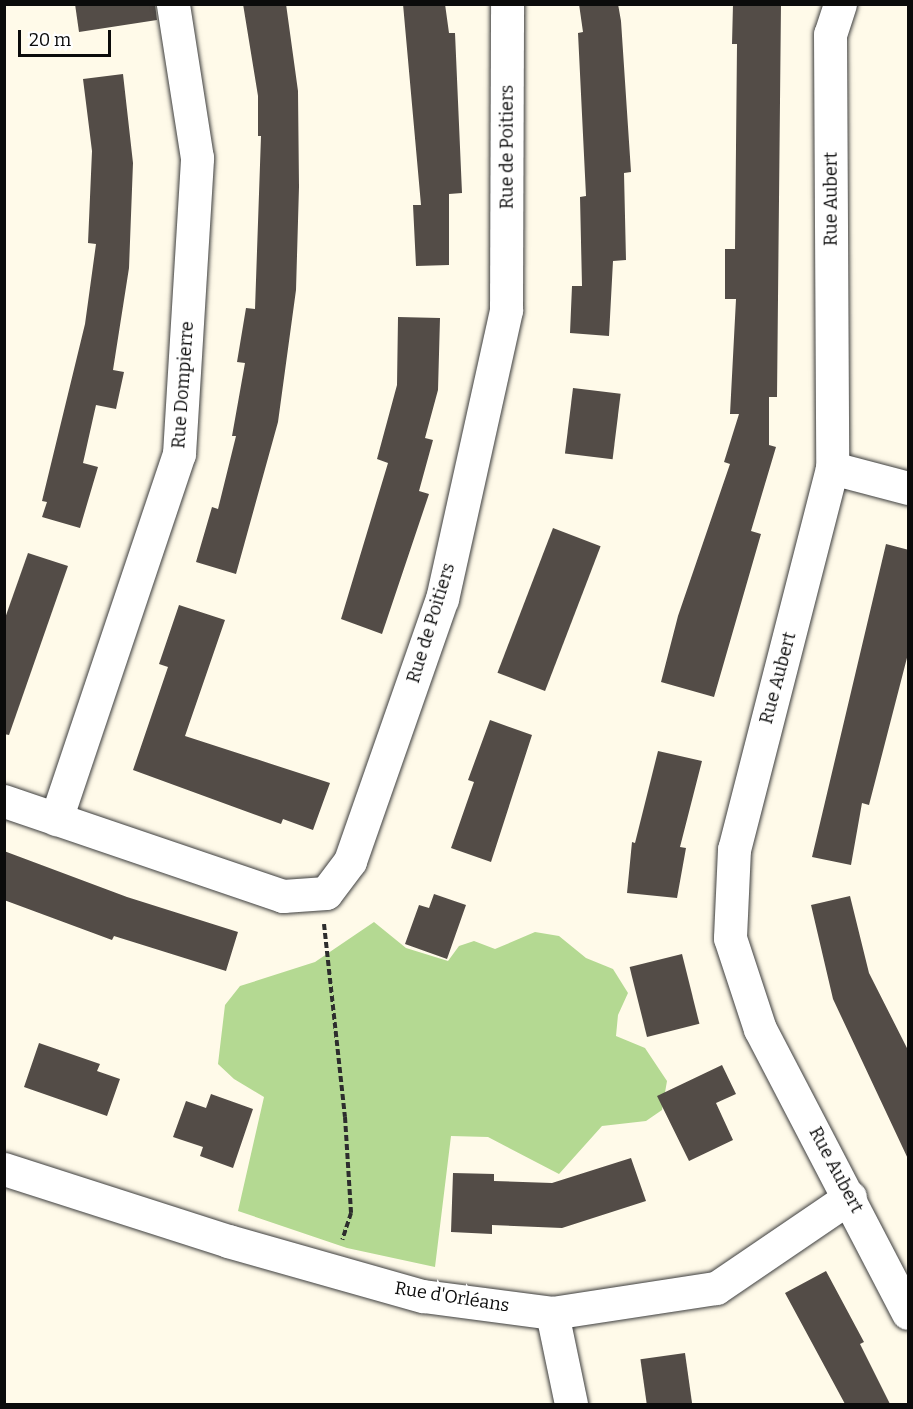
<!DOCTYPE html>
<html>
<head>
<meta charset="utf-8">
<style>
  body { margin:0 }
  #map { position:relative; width:913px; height:1409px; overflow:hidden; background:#fffae9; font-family:Bitter,serif }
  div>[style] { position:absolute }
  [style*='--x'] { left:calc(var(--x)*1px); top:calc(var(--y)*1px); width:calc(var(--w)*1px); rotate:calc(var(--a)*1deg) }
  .forest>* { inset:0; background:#b4d992 }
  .building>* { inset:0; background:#534c47; transform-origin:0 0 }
  .path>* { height:4px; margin-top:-2px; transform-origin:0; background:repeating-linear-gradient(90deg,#2d2d2d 0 6px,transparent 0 9px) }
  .roads { filter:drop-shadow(0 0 2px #3e3e3e) drop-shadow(0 0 2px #3e3e3e) }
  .minor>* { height:33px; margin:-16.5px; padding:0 16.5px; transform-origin:16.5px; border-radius:16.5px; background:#fff }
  span { translate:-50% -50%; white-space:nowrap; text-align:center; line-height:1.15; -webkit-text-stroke:6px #fff; paint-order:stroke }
  .street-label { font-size:18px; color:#0b0b0b }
  .frame { position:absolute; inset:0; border:6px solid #0b0b0b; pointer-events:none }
  .scale { position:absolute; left:18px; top:30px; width:93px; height:27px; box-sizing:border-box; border:3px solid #0b0b0b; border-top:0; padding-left:8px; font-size:18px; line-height:21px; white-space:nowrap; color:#0b0b0b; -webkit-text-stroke:4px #fff; paint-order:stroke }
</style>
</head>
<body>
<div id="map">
  <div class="forest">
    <div style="clip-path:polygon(374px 922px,406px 948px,448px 961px,459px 946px,474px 941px,495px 949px,535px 932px,559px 936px,586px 958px,613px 969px,628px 993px,618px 1015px,616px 1036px,645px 1048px,667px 1081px,662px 1110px,646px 1121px,602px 1126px,559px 1174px,488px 1137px,451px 1136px,435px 1267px,347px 1248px,238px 1211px,264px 1097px,234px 1079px,218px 1064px,225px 1005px,240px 986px,315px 962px)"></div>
  </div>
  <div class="building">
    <div style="clip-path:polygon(75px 4px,155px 4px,157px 20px,79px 32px)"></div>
    <div style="clip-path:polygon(243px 4px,286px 4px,298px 91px,299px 187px,296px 290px,278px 422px,236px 574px,196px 562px,212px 507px,218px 509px,236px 436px,232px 436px,245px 363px,237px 362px,246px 308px,255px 309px,261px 136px,258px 136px,258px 96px)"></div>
    <div style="clip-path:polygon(403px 4px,445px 4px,449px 33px,455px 33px,462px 193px,449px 194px,449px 265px,416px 266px,413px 205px,421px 205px)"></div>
    <div style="clip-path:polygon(579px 4px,618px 4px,621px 21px,631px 172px,624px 173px,626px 260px,613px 261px,609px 336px,570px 333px,572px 286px,582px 286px,580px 197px,586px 196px,578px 33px,583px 32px)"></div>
    <div style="clip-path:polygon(733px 4px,781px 4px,777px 397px,769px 397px,769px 445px,776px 447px,751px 531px,761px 534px,714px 697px,661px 682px,678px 616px,730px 464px,724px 462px,739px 414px,730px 414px,736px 299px,725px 299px,725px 249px,735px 249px,737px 44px,732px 44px)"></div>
    <div style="clip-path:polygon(123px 74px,133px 163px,129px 268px,113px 370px,124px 372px,116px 409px,96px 405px,83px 463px,98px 467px,80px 528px,42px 517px,47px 502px,42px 501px,85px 324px,96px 244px,88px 243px,92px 151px,83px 79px)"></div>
    <div style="clip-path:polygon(398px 317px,440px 318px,438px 390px,425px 438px,433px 440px,419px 491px,429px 494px,382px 634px,341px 619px,388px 463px,377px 459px,397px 385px)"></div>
    <div style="left:573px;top:388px;width:48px;height:66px;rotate:7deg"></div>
    <div style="left:553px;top:528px;width:51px;height:155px;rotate:21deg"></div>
    <div style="clip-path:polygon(886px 544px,909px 550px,909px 650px,869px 805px,862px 803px,851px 865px,812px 857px)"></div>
    <div style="clip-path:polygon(28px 553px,68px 566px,9px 735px,4px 734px,4px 621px)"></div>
    <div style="clip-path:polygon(179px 605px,225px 620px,185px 736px,330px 783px,313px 830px,283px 819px,281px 824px,133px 770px,168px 667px,159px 664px)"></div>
    <div style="clip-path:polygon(490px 720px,532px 735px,491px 862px,451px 848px,474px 782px,468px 780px)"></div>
    <div style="clip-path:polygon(658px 751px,702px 761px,680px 847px,686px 848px,677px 898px,627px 893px,632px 842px,635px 843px)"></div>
    <div style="clip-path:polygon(4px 851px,127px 897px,238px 932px,226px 971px,114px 936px,112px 940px,4px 900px)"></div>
    <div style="clip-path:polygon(434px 894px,466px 905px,447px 959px,405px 944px,419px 905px,429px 908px)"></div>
    <div style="clip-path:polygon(850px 896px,869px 973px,909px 1052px,909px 1161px,833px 999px,811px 905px)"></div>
    <div style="left:682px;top:954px;width:72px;height:54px;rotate:76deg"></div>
    <div style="clip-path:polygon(39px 1043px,100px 1064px,97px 1071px,120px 1079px,107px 1116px,24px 1087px)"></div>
    <div style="clip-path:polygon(722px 1065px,736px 1094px,716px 1103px,733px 1140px,689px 1161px,657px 1096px)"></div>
    <div style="clip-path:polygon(211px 1094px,253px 1109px,233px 1168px,200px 1156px,203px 1147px,173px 1137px,186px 1101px,206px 1108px)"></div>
    <div style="clip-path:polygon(631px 1158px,646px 1201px,562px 1228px,492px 1225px,492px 1234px,451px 1232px,453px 1173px,494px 1174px,494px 1181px,552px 1183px)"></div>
    <div style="clip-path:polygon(826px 1271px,864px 1342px,860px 1344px,890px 1404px,845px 1404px,785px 1293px)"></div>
    <div style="left:685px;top:1353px;width:51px;height:45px;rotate:82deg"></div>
  </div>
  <div class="path">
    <div style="--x:324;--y:924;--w:194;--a:83.8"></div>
    <div style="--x:345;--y:1117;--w:96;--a:86.4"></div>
    <div style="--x:351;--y:1213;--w:28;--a:108"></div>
  </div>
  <div class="roads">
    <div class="minor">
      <div style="--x:840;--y:4;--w:32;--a:108"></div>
      <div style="--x:830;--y:34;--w:434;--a:89.7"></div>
      <div style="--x:832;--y:468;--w:393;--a:104.4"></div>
      <div style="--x:734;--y:849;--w:89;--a:92.6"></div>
      <div style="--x:730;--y:938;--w:96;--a:71.8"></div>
      <div style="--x:760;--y:1029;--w:320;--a:62.5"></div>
      <div style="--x:832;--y:468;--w:79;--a:14.7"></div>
      <div style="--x:4;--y:801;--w:295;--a:18.8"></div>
      <div style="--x:283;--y:896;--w:43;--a:-4"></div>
      <div style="--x:326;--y:893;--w:40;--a:-53"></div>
      <div style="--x:350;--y:861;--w:278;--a:-70.7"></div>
      <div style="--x:442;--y:599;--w:296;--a:-77.5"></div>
      <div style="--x:506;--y:310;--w:306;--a:-89.8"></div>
      <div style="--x:56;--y:819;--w:385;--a:-71.4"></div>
      <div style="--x:179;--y:454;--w:297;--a:-86.5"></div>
      <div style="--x:197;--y:158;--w:156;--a:-98.9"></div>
      <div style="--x:4;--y:1169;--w:235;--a:17.8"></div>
      <div style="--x:228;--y:1241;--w:203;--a:15.8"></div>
      <div style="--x:423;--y:1296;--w:130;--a:7.5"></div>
      <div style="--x:552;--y:1313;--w:166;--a:-8.7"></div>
      <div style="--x:716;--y:1288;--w:162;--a:-34.2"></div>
      <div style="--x:552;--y:1313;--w:93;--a:78.2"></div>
    </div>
  </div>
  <div class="street-label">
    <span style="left:507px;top:147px;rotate:-90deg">Rue de Poitiers</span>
    <span style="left:831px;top:199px;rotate:-90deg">Rue Aubert</span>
    <span style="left:183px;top:385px;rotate:-86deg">Rue Dompierre</span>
    <span style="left:431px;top:623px;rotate:-73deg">Rue de Poitiers</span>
    <span style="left:778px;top:678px;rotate:-75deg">Rue Aubert</span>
    <span style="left:836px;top:1170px;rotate:62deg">Rue Aubert</span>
    <span style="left:452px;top:1297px;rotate:9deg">Rue d'Orléans</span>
  </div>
  <div class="frame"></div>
  <div class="scale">20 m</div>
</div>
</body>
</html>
